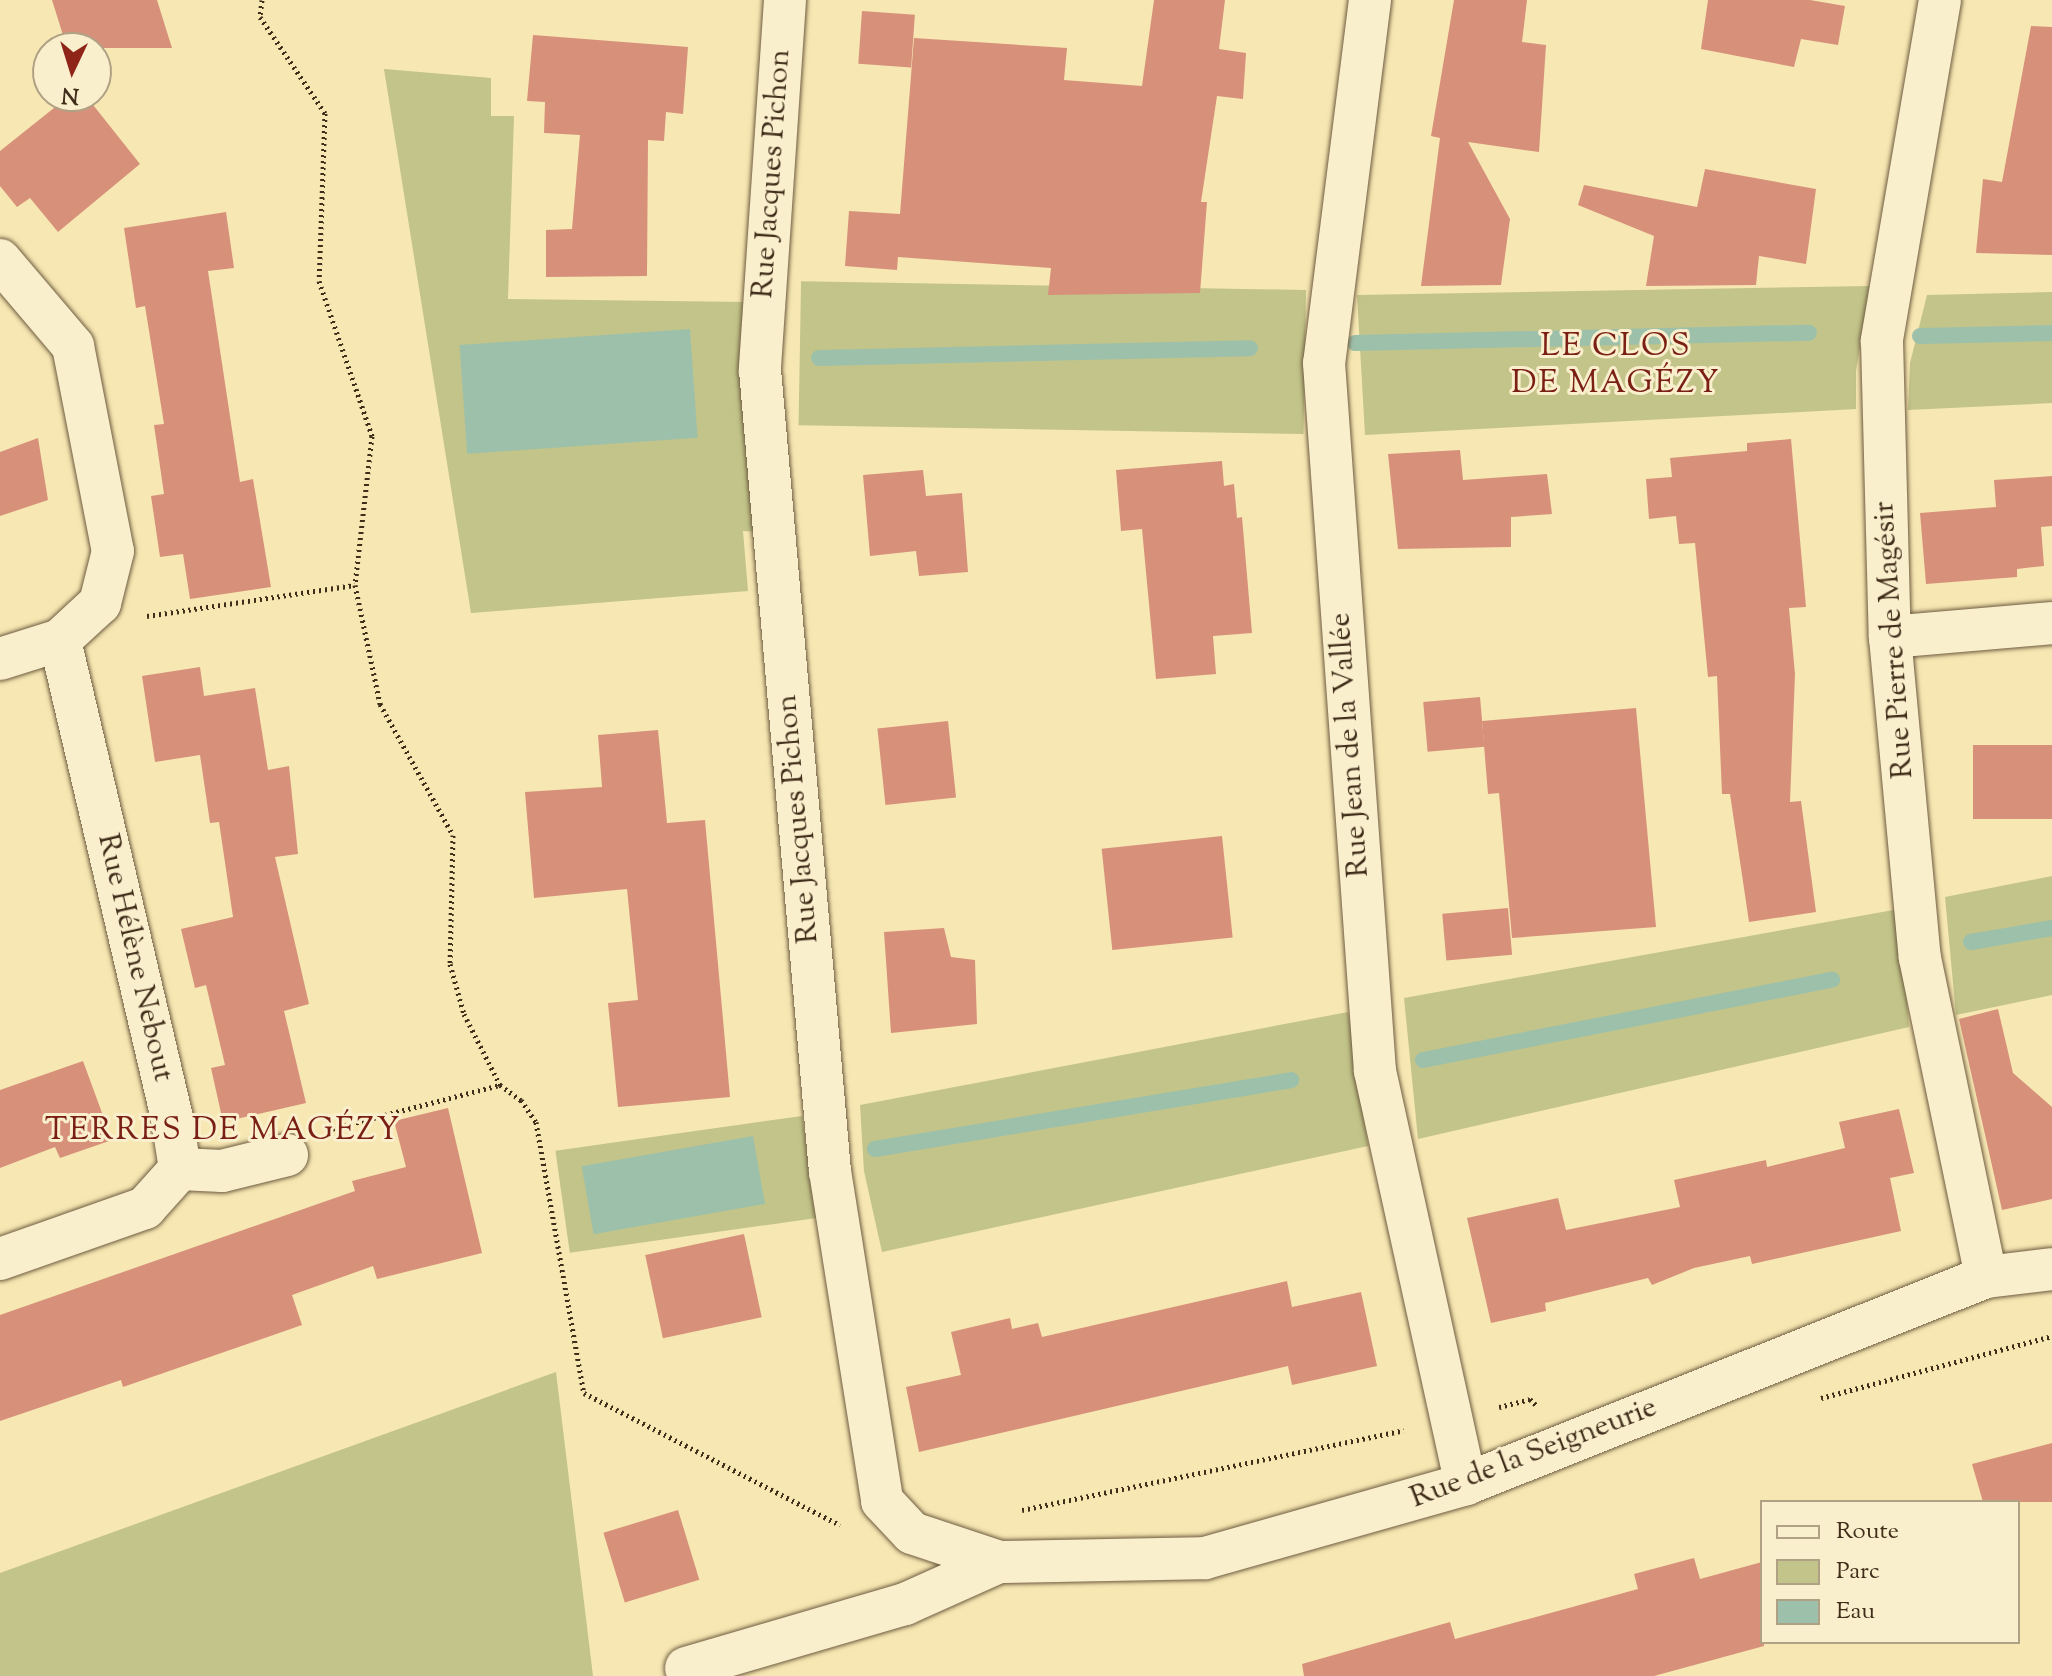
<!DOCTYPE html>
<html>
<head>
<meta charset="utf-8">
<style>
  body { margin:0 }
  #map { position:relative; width:2052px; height:1676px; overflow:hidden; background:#f7e7b2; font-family:"Sorts Mill Goudy",serif }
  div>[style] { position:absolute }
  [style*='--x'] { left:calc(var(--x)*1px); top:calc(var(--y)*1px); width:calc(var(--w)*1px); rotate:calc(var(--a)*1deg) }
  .green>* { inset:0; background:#c2c489; transform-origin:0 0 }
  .water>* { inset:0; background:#9dc0ab; transform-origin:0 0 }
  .stream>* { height:16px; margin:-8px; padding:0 8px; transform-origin:8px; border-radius:8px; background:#9dc0ab }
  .building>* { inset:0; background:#d7917b; transform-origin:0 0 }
  .path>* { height:5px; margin-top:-2.5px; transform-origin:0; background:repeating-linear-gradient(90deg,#402d1a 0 2px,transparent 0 6px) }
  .roads { filter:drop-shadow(0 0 2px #6e5c40) drop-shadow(0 0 2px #6e5c40) }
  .street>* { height:42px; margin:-21px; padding:0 21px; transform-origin:21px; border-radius:21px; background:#faefcd }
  span { translate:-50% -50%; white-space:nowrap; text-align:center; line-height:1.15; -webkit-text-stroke:6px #faefcd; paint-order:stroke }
  .street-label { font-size:30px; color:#402d1a }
  .neighbourhood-label { font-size:32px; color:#7a1f14; letter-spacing:2px }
  .legend { position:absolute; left:1760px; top:1500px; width:260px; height:144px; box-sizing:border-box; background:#faefcd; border:2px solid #b0a185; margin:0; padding:10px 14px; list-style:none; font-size:24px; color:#402d1a }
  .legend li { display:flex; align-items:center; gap:16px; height:40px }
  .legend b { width:40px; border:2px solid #b0a185 }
  .north { position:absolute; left:32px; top:32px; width:80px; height:80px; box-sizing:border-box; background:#faefcd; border:2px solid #b0a185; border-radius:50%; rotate:184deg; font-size:22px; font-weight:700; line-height:32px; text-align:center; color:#402d1a }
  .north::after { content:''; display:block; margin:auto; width:28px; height:36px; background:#8f2418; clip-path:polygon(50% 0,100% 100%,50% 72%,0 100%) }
</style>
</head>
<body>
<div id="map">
  <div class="green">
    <div style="clip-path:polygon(384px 69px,491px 78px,491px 116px,514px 116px,508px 299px,746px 302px,761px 532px,743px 531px,748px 591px,471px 613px)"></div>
    <div style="clip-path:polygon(1870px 286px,1856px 371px,1856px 409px,1365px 435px,1357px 295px)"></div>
    <div style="left:1306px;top:290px;width:144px;height:505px;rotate:91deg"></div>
    <div style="clip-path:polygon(2052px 292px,2052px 403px,1908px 410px,1910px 363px,1927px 295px)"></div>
    <div style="clip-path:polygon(2052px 876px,2052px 995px,1956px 1015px,1945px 897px)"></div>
    <div style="clip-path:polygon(1899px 909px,1909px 1027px,1418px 1139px,1404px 998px)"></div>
    <div style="clip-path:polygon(1348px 1012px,1368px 1146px,882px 1252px,864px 1171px,860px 1105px)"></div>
    <div style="left:802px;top:1116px;width:103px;height:249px;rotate:82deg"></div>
    <div style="clip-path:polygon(556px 1372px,593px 1676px,0 1676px,0 1573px)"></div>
  </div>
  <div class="water">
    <div style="left:690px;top:329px;width:109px;height:231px;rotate:86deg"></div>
    <div style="left:753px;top:1136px;width:69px;height:174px;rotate:80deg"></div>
  </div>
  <div class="stream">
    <div style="--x:1920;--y:336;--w:132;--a:-1.3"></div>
    <div style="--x:1355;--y:343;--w:454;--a:-1.3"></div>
    <div style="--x:819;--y:358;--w:431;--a:-1.3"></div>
    <div style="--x:1971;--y:942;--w:82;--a:-9.8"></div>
    <div style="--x:1423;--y:1060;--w:417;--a:-11.1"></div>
    <div style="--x:875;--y:1149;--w:422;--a:-9.4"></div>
  </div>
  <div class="building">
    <div style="clip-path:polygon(52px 0,157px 0,172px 48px,67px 48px)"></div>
    <div style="clip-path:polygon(1154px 0,1225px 0,1219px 49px,1246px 53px,1243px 99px,1217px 96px,1201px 202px,1207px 202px,1200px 293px,1048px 295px,1051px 268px,898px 257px,897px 270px,845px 266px,849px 211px,900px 214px,914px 38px,1067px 48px,1064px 80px,1142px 86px)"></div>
    <div style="clip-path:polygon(1454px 0,1527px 0,1522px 42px,1546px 45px,1539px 152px,1468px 142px,1510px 219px,1501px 285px,1421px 286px,1440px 138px,1431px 136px)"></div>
    <div style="clip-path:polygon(1708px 0,1810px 0,1845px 6px,1838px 45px,1801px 39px,1794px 67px,1701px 49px)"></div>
    <div style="left:862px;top:11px;width:53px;height:53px;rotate:4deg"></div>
    <div style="clip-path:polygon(2031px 26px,2052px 27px,2052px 255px,1976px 253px,1983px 179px,2002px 182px)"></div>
    <div style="clip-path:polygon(533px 35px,688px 47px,683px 114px,666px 112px,664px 141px,648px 140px,647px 276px,546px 277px,546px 230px,572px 229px,580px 135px,544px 133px,545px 102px,527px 101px)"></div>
    <div style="clip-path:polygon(69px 96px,86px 96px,140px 164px,58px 232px,30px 198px,17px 207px,0 186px,0 151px)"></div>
    <div style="clip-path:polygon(1705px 169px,1816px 189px,1806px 264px,1759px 256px,1756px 285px,1646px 286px,1654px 236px,1578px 205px,1584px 185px,1697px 207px)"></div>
    <div style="clip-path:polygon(226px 212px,234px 268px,208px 271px,240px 482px,253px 479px,271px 587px,190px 599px,183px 554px,160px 557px,151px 496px,164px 494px,154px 425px,164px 424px,145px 306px,136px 308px,124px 228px)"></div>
    <div style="clip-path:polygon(38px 438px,48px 500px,0 516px,0 452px)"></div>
    <div style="clip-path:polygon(1791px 439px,1806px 607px,1789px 608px,1795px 674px,1790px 802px,1801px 801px,1816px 912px,1749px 922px,1730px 794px,1722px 794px,1717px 676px,1708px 677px,1695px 543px,1679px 544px,1676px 516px,1649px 519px,1646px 479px,1672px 477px,1670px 458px,1747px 451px,1747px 443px)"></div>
    <div style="clip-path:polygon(1460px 450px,1463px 480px,1547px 474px,1552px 514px,1511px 517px,1511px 547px,1398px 549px,1388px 454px)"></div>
    <div style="clip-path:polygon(1222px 461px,1224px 486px,1234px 484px,1237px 518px,1242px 517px,1252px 633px,1213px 636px,1216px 674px,1156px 679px,1142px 529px,1121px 531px,1116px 470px)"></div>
    <div style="clip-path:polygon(923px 470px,926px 496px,962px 493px,968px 572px,919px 576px,916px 551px,870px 556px,863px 475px)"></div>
    <div style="clip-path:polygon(2052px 476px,2052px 526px,2041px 527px,2044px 566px,2017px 569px,2017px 577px,1926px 584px,1920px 513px,1996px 507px,1994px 480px)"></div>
    <div style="clip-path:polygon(200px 667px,204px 696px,255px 688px,268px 770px,289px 766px,298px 854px,275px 857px,309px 1004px,284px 1011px,306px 1103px,223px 1122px,211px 1068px,225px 1065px,206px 985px,195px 988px,181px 929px,233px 917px,219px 822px,210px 823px,200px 755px,155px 762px,142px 676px)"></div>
    <div style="left:1480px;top:697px;width:50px;height:57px;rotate:85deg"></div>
    <div style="clip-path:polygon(1636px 708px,1656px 927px,1512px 938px,1499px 793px,1488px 794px,1482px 721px)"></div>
    <div style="left:948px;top:721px;width:77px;height:71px;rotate:84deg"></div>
    <div style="clip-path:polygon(658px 730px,667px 823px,705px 820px,730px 1097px,618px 1107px,608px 1003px,638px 1000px,627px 889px,534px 898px,525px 792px,602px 787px,598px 735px)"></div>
    <div style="left:2052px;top:745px;width:74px;height:79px;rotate:90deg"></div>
    <div style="left:1222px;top:836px;width:102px;height:121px;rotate:84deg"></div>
    <div style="left:1508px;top:908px;width:47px;height:66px;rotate:85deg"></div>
    <div style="clip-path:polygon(944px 928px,951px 957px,975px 960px,977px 1024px,891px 1033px,884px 932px)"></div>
    <div style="clip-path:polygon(1998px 1009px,2013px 1073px,2052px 1107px,2052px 1199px,2002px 1210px,1959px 1019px)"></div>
    <div style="clip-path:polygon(83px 1061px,112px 1140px,60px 1158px,55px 1147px,0 1168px,0 1090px)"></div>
    <div style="clip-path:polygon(448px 1108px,482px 1253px,377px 1279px,373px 1266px,292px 1295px,302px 1325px,123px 1387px,121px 1380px,0 1421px,0 1315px,355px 1191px,352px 1181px,406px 1167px,394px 1121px)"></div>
    <div style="clip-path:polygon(1899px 1109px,1914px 1173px,1890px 1178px,1901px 1231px,1752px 1264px,1750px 1256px,1694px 1268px,1652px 1285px,1648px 1278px,1545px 1303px,1546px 1311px,1491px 1323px,1467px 1218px,1558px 1198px,1566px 1230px,1680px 1207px,1674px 1180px,1766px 1160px,1767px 1167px,1845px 1148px,1839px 1122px)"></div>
    <div style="left:744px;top:1234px;width:85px;height:101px;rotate:78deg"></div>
    <div style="clip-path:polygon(1287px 1281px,1292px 1307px,1361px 1292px,1377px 1366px,1292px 1385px,1288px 1366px,919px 1452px,906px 1387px,961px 1375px,951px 1332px,1010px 1318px,1012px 1329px,1038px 1323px,1042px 1337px)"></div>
    <div style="clip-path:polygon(2052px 1443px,2052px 1502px,1983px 1502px,1972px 1464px)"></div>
    <div style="left:678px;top:1510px;width:73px;height:78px;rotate:73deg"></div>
    <div style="clip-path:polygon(1694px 1558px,1700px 1579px,1762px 1562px,1764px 1646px,1654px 1676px,1304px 1676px,1302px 1664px,1450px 1622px,1455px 1639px,1638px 1589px,1634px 1574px)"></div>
  </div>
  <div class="path">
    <div style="--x:262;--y:0;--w:17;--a:97"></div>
    <div style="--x:260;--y:17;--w:116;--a:55.9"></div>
    <div style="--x:325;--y:113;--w:168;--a:92"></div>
    <div style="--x:319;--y:281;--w:164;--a:71.1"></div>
    <div style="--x:372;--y:436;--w:150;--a:96.5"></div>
    <div style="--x:355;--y:585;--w:122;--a:78.1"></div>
    <div style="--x:380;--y:704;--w:150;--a:60.9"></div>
    <div style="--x:453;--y:835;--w:129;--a:91.3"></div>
    <div style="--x:450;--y:964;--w:52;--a:74.4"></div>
    <div style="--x:464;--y:1014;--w:80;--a:63.1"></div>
    <div style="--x:500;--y:1085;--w:26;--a:36"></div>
    <div style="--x:521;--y:1100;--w:27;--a:56"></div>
    <div style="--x:536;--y:1122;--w:275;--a:80"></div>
    <div style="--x:584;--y:1393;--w:288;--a:27.3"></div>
    <div style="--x:147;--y:616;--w:210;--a:-8.5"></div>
    <div style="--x:327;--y:1130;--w:179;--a:-14.6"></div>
    <div style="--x:1821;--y:1398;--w:239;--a:-15"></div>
    <div style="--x:1499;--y:1407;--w:32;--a:-14"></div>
    <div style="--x:1530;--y:1399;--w:10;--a:45"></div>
    <div style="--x:1022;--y:1510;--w:390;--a:-11.8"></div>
  </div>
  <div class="roads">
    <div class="street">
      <div style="--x:785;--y:0;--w:371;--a:93.9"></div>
      <div style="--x:760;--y:370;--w:804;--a:85.01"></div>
      <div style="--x:830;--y:1171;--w:334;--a:81"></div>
      <div style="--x:882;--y:1501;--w:44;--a:46.8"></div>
      <div style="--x:912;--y:1533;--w:92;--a:18.4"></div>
      <div style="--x:999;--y:1562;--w:206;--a:-1.1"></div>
      <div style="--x:1205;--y:1558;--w:271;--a:-15.8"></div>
      <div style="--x:1466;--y:1484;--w:560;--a:-21.71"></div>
      <div style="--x:1986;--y:1277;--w:66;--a:-6.9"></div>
      <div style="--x:1370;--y:0;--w:366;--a:97.2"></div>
      <div style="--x:1324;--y:363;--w:710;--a:85.88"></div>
      <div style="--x:1375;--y:1071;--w:423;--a:77.6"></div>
      <div style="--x:1940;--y:0;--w:346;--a:99.7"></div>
      <div style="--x:1882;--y:341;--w:296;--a:88.5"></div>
      <div style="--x:1890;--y:637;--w:322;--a:84.7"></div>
      <div style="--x:1920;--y:958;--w:326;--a:78.3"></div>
      <div style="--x:0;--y:260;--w:113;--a:49.7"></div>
      <div style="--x:73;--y:346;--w:209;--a:79"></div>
      <div style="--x:113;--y:551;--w:54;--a:104"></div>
      <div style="--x:100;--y:603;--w:54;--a:137.2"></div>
      <div style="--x:60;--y:640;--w:63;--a:162.4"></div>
      <div style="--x:1890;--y:637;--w:163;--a:-4.9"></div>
      <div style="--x:180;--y:1169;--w:42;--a:2.7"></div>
      <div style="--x:222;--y:1171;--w:67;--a:-13.8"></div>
      <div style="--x:0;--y:1259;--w:154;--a:-19.4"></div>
      <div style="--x:145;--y:1208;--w:52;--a:-48.1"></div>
      <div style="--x:180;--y:1169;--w:52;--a:-98.9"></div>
      <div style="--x:172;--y:1118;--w:491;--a:-103.2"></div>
      <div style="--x:686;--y:1668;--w:228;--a:-16.3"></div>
      <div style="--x:905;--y:1604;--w:103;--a:-24.1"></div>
    </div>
  </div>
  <div class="street-label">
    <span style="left:773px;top:174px;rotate:-86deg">Rue Jacques Pichon</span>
    <span style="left:1895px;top:640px;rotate:-94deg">Rue Pierre de Magésir</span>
    <span style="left:1351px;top:745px;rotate:-94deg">Rue Jean de la Vallée</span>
    <span style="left:799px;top:819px;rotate:-95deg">Rue Jacques Pichon</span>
    <span style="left:134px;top:958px;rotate:77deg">Rue Hélène Nebout</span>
    <span style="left:1534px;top:1454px;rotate:-21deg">Rue de la Seigneurie</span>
  </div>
  <div class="neighbourhood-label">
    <span style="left:1616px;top:366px">LE CLOS<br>DE MAGÉZY</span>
    <span style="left:223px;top:1131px">TERRES DE MAGÉZY</span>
  </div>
  <ul class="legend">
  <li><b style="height:10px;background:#faefcd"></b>Route</li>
  <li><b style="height:22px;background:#c2c489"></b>Parc</li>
  <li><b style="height:22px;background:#9dc0ab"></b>Eau</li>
  </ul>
  <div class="north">N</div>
</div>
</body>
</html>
